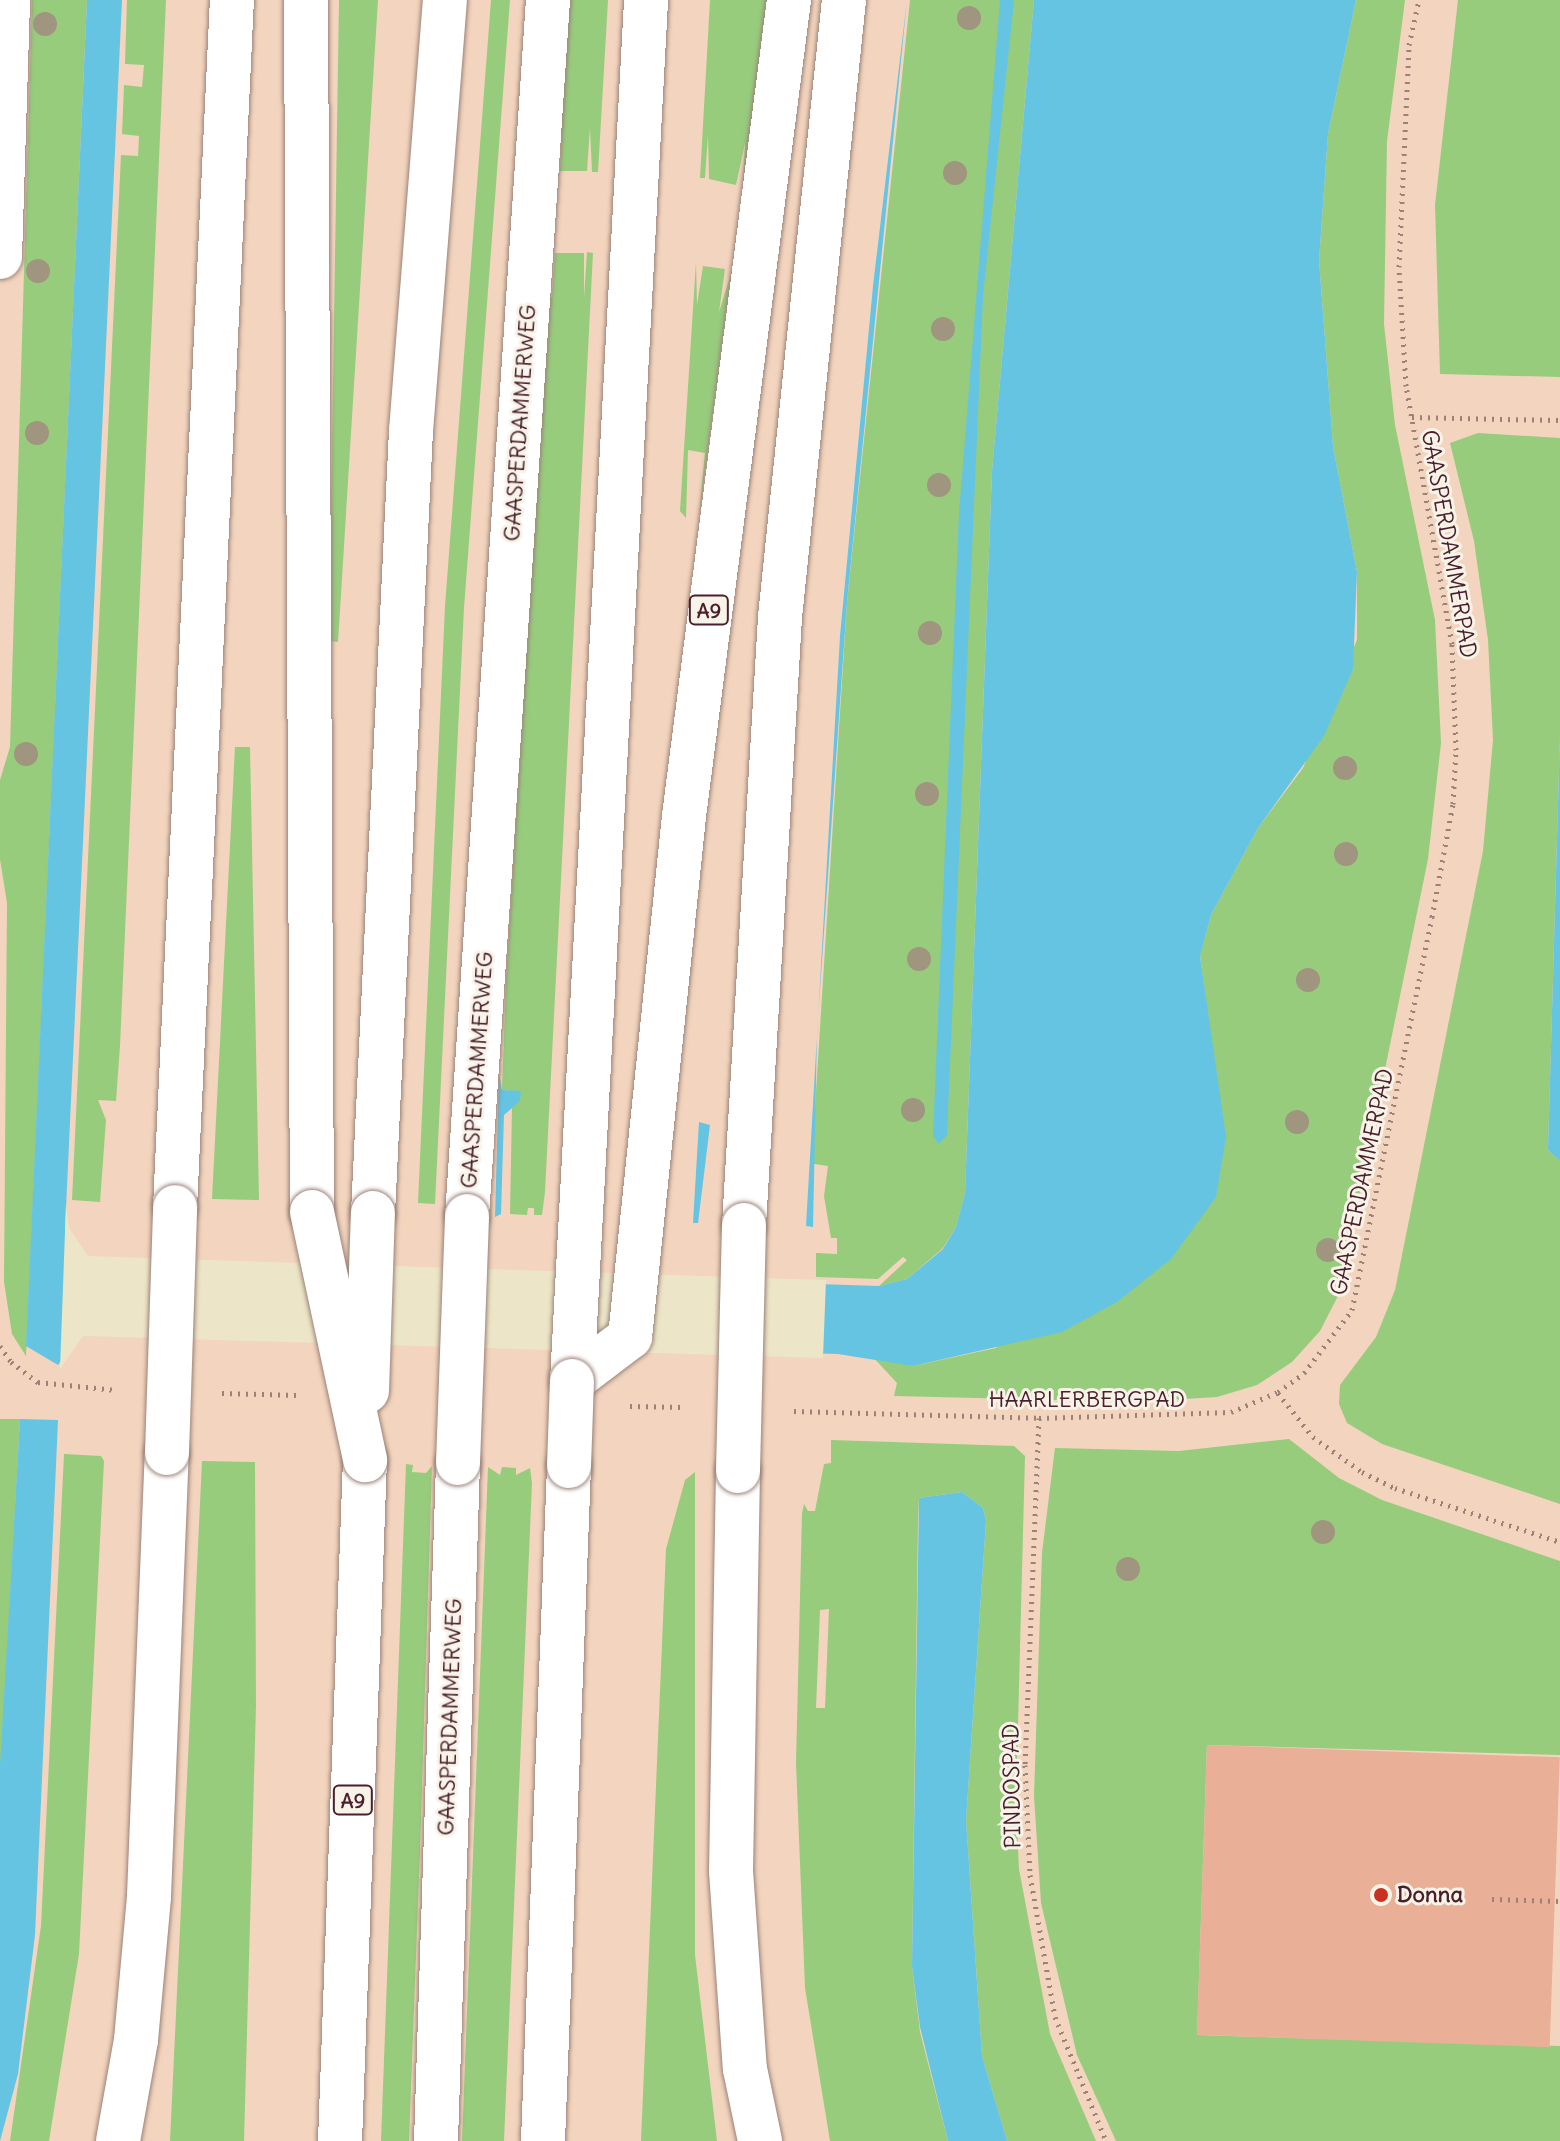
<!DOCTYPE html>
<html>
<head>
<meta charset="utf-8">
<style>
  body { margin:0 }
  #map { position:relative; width:1560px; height:2141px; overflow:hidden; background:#ece5c7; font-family:Delius,sans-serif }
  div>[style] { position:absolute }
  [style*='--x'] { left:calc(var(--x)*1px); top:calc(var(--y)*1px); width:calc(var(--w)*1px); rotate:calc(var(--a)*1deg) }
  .built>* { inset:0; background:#f3d4be; transform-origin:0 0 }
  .green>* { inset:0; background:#97cc7d }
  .water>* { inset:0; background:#64c4e2 }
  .pier>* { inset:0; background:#ece5c7 }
  .building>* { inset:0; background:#eaaf97; transform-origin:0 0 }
  .path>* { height:5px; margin-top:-2.5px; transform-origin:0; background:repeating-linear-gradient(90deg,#9b8279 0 2px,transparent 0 8px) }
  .roads { filter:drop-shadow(0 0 2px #9b8279) drop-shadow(0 0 2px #9b8279) }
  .minor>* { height:44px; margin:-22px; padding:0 22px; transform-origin:22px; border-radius:22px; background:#fff }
  .motorway>* { height:44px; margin:-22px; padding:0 22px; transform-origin:22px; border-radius:22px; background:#fff }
  .bridges { filter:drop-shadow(0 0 2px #9b8279) drop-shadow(0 0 2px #9b8279) }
  .motorway-bridge>* { height:44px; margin:-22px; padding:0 22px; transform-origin:22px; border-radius:22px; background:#fff }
  .trees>* { width:24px; height:24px; margin:-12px; border-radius:50%; background:#a0957f }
  .dots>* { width:22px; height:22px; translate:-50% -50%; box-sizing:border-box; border:4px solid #f7f3e8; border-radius:50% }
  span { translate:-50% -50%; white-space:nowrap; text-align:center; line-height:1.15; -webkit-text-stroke:6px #f7f3e8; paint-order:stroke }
  .shield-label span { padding:2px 6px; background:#f7f3e8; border:2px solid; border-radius:6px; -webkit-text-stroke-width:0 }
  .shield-label { font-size:20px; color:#4a1f2b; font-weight:700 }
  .street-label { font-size:22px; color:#4a1f2b }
  .poi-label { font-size:22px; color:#4a1f2b; font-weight:700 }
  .left { translate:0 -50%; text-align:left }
</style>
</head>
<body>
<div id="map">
  <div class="built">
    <div style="left:0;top:0;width:1560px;height:2141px"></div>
  </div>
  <div class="green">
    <div style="clip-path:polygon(32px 0,87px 0,26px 1356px,12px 1334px,4px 1282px,7px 903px,0 859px,0 780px,10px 747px)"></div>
    <div style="clip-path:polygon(127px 0,166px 0,120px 1046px,116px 1101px,98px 1100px,106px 1120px,100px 1202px,72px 1200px,121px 155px,138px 156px,139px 136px,122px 134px,124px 85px,142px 87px,144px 65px,125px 64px)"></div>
    <div style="clip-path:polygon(339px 0,378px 0,338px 642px,329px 641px)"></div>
    <div style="clip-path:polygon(491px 0,510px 0,464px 608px,435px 1204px,418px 1203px,445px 606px)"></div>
    <div style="clip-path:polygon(567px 0,608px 0,598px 172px,592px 172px,590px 128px,587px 171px,560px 171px)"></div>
    <div style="clip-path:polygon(710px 0,768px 0,743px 187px,745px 143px,736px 185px,709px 179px,708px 135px,705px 178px,700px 178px)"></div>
    <div style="clip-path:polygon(910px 0,1034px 0,992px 471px,965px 1193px,956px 1227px,943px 1248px,907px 1279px,879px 1286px,907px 1260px,903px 1257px,878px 1279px,816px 1277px,816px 1253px,837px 1254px,837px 1238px,831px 1238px,824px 1196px,828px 1166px,814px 1164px,813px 1139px,847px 602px)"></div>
    <div style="clip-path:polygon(1356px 0,1405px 0,1387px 141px,1384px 324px,1395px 425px,1435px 620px,1441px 743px,1428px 859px,1339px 1294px,1320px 1331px,1292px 1362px,1257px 1385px,1217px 1397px,1137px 1402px,894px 1396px,897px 1383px,872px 1356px,913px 1366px,996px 1348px,1215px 1071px,1200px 955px,1211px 915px,1258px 828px,1303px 768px,1357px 640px,1357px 572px,1333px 446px,1319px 260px,1328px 134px)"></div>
    <div style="clip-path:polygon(1458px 0,1560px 0,1560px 377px,1440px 374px,1435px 205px)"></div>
    <div style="clip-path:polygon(587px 252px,593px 253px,545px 1192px,542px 1215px,534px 1215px,534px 1208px,528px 1208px,527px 1215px,510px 1214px,512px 1107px,521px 1092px,502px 1090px,506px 983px,548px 296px,552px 297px,555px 253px,584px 253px,584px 298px)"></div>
    <div style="clip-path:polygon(696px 262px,697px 305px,703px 266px,725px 269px,719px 312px,732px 270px,699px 517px,705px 453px,688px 450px,686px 518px,680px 511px)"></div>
    <div style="clip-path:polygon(1478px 433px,1560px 438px,1560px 736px,1548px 1150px,1560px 1161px,1560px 1504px,1382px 1444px,1347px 1423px,1339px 1404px,1340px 1385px,1376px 1337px,1395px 1290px,1483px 851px,1493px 740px,1488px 640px,1474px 541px,1450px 443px)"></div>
    <div style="clip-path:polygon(235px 747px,250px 747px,259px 1200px,212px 1199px)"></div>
    <div style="clip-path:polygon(0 1419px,20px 1419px,0 1784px)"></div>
    <div style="clip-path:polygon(1289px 1439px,1339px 1478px,1382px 1500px,1560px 1561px,1560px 1755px,1207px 1745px,1197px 2035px,1560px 2046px,1560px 2141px,1116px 2141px,1077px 2055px,1041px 1903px,1034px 1796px,1042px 1553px,1055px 1448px,1179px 1451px)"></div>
    <div style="clip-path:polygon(evenodd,831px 1440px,1014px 1446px,1025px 1456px,1016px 1802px,1019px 1869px,1050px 2034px,1096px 2141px,1007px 2141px,982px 2056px,966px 1820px,986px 1521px,983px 1508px,962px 1492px,919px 1498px,918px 1521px,912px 1966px,920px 2032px,948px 2141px,830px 2141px,805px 1988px,796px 1763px,802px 1513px,804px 1504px,808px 1511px,815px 1511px,824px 1464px,831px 1463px,831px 1440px,829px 1609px,825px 1708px,816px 1708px,820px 1610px,829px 1609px)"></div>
    <div style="clip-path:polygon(64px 1454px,101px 1456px,104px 1461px,79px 1954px,49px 2141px,10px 2141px,41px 1926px)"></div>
    <div style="clip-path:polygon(202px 1461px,255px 1462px,256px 1705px,244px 2141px,170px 2141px)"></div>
    <div style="clip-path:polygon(406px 1464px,413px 1465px,412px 1472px,426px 1473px,432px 1466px,420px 1851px,409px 2141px,381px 2141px)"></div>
    <div style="clip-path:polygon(488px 1467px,500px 1475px,502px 1467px,516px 1468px,516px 1475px,530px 1468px,532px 1483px,504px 2141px,462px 2141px)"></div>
    <div style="clip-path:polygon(695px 1472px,695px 1955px,717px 2141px,641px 2141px,666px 1549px,685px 1480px)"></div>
  </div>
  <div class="water">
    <div style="clip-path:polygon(87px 0,122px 0,65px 1230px,87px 1260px,879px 1286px,907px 1279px,943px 1249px,956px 1227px,965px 1193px,992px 471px,1034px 0,1356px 0,1328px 134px,1319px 260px,1333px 446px,1357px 572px,1353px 669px,1324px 736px,1258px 828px,1211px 915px,1200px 956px,1226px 1137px,1216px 1197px,1171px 1259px,1117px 1302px,1062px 1332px,913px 1366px,838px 1354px,82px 1332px,58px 1365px,26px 1346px)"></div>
    <div style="clip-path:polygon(907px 0,847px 602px,817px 1032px,813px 1227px,806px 1226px,840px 636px,873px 286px)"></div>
    <div style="clip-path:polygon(1000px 0,1014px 0,983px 296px,947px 1135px,939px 1144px,933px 1136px,959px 513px)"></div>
    <div style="clip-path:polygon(1560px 736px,1560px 1161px,1548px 1150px)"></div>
    <div style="clip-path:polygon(499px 1075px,502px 1090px,521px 1091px,520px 1101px,504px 1115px,501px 1214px,495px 1217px)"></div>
    <div style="clip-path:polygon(699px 1122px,710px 1125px,698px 1223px,693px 1223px)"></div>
    <div style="clip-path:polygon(20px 1419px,58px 1420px,35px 1935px,18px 2074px,0 2141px,0 1766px)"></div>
    <div style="clip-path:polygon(962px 1492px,983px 1508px,986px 1521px,966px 1820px,982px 2056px,1007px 2141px,948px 2141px,920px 2027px,912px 1966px,919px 1498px)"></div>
  </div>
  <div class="pier">
    <div style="clip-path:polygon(66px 1204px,69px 1228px,88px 1256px,826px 1280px,823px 1358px,83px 1336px,60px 1369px)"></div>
  </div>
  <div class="building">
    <div style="left:1207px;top:1745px;width:353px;height:290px;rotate:2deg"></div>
  </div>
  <div class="path">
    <div style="--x:1412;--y:417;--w:148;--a:1.2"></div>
    <div style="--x:0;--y:1346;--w:19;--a:55"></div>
    <div style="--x:11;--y:1362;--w:34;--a:37"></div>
    <div style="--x:38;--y:1382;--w:78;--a:5.9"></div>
    <div style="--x:222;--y:1393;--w:74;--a:1.5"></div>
    <div style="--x:1278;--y:1393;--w:56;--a:51.5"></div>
    <div style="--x:1313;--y:1437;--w:60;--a:35.5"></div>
    <div style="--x:1362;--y:1472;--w:37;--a:26"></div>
    <div style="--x:1395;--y:1488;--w:174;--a:18.1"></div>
    <div style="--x:630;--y:1406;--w:54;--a:1.1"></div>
    <div style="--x:794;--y:1411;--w:245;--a:1.6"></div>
    <div style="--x:1039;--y:1418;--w:192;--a:-1.8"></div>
    <div style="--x:1231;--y:1412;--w:51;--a:-23.1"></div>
    <div style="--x:1278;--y:1392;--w:32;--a:-36"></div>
    <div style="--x:1304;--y:1373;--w:79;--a:-52.7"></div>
    <div style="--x:1352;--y:1310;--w:401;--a:-78.5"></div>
    <div style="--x:1432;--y:917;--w:115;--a:-79.5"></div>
    <div style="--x:1453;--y:804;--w:54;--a:-86.8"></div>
    <div style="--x:1456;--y:750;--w:106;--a:-92.2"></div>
    <div style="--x:1452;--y:644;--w:262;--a:-100.1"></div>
    <div style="--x:1406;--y:386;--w:119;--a:-93.4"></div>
    <div style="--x:1399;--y:267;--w:222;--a:-87.4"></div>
    <div style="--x:1409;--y:45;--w:46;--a:-77.5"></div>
    <div style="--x:1039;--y:1418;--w:347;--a:92.3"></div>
    <div style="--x:1025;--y:1765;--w:110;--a:87.4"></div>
    <div style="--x:1030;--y:1875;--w:144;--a:80"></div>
    <div style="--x:1055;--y:2017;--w:134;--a:67.6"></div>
    <div style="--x:1492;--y:1899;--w:68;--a:1.7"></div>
  </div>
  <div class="roads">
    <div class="minor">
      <div style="--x:0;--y:257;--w:257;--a:-88.2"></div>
    </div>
    <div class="motorway">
      <div style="--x:306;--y:0;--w:1212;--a:89.72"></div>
      <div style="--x:175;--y:1207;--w:1208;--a:-87.3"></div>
      <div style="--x:373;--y:1213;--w:783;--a:-87.22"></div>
      <div style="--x:411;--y:431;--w:432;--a:-85.5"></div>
      <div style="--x:467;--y:1216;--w:1219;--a:-86.19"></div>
      <div style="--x:744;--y:1225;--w:609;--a:-86.61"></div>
      <div style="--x:780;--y:617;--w:620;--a:-84.08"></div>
      <div style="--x:572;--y:1381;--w:73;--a:-37.2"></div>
      <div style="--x:630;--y:1337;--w:524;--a:-84.08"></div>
      <div style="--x:684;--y:816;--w:823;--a:-82.67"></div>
      <div style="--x:572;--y:1381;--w:1383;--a:-86.93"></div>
      <div style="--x:738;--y:1471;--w:400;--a:91"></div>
      <div style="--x:731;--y:1871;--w:198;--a:86"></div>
      <div style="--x:745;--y:2069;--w:74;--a:78.2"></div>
      <div style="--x:118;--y:2141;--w:103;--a:-79.9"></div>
      <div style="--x:136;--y:2040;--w:145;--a:-84.8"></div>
      <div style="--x:149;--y:1896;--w:443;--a:-87.7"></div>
      <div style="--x:340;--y:2141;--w:681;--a:-87.9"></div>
      <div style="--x:436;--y:2141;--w:678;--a:-88.14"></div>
      <div style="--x:543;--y:2141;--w:676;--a:-87.79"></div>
    </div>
  </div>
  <div class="bridges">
    <div class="motorway-bridge">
      <div style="--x:312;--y:1212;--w:254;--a:77.9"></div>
      <div style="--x:367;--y:1391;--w:178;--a:-88.1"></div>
      <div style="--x:167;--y:1453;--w:246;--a:-88.1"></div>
      <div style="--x:458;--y:1463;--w:247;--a:-87.9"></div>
      <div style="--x:569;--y:1466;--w:85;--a:-88"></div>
      <div style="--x:738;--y:1471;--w:246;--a:-88.6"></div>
    </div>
  </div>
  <div class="trees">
    <div style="left:969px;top:18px"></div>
    <div style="left:45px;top:24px"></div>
    <div style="left:955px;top:173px"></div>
    <div style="left:38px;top:271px"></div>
    <div style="left:943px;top:329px"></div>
    <div style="left:37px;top:433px"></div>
    <div style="left:939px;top:485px"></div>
    <div style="left:930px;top:633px"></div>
    <div style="left:26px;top:754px"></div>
    <div style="left:1345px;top:768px"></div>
    <div style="left:927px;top:794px"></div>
    <div style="left:1346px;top:854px"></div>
    <div style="left:919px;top:959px"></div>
    <div style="left:1308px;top:980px"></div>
    <div style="left:913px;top:1110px"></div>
    <div style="left:1297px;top:1122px"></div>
    <div style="left:1328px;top:1250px"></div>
    <div style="left:1323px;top:1532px"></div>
    <div style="left:1128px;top:1569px"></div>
  </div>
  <div class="dots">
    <div style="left:1381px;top:1895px;background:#c8321e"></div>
  </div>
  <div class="shield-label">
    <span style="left:709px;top:610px">A9</span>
    <span style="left:353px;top:1800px">A9</span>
  </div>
  <div class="street-label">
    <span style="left:520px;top:423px;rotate:-86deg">GAASPERDAMMERWEG</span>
    <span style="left:1449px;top:544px;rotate:80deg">GAASPERDAMMERPAD</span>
    <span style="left:477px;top:1070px;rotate:-86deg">GAASPERDAMMERWEG</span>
    <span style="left:1362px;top:1182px;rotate:-78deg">GAASPERDAMMERPAD</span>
    <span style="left:1087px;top:1400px">HAARLERBERGPAD</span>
    <span style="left:450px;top:1717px;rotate:-88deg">GAASPERDAMMERWEG</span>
    <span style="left:1012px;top:1786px;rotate:-91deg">PINDOSPAD</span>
  </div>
  <div class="poi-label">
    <span class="left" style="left:1397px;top:1895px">Donna</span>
  </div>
</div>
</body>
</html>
